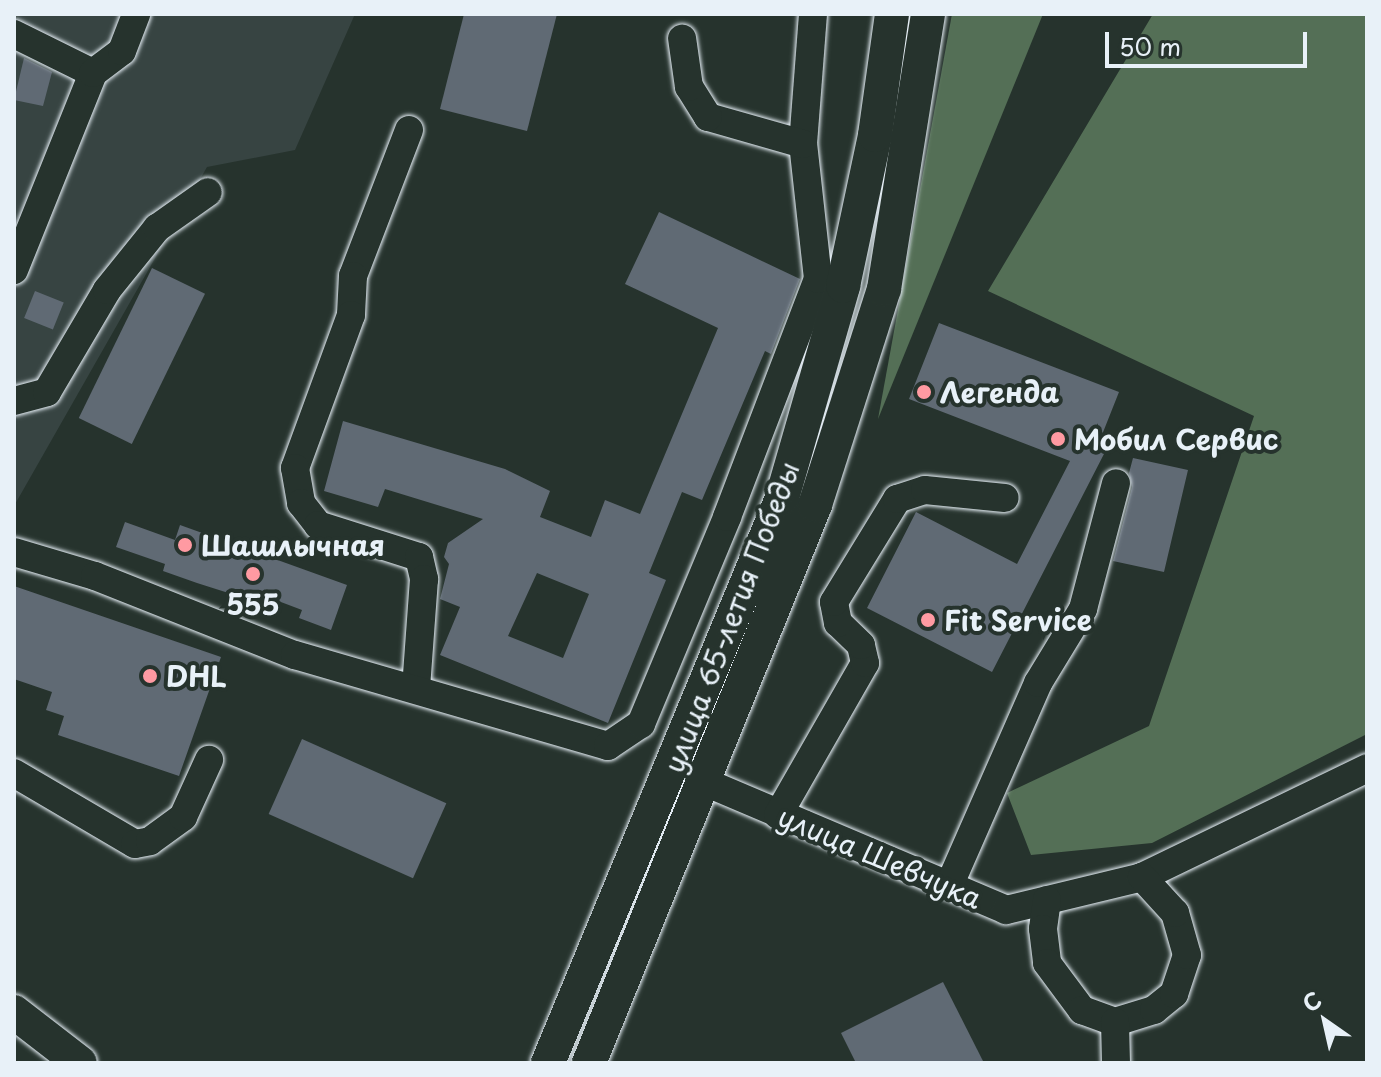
<!DOCTYPE html>
<html>
<head>
<meta charset="utf-8">
<style>
  body { margin:0 }
  #map { position:relative; width:1381px; height:1077px; overflow:hidden; background:#26332d; font-family:"Playpen Sans",sans-serif }
  div>[style] { position:absolute }
  [style*='--x'] { left:calc(var(--x)*1px); top:calc(var(--y)*1px); width:calc(var(--w)*1px); rotate:calc(var(--a)*1deg) }
  .built>* { inset:0; background:#374442 }
  .green>* { inset:0; background:#546f56 }
  .building>* { inset:0; background:#606a74; transform-origin:0 0 }
  .roads { filter:drop-shadow(0 0 2px #e8f1f8) drop-shadow(0 0 2px #e8f1f8) }
  .minor>* { height:28px; margin:-14px; padding:0 14px; transform-origin:14px; border-radius:14px; background:#26332d }
  .major>* { height:34px; margin:-17px; padding:0 17px; transform-origin:17px; border-radius:17px; background:#26332d }
  .dots>* { width:22px; height:22px; translate:-50% -50%; box-sizing:border-box; border:4px solid #26332d; border-radius:50% }
  span { translate:-50% -50%; white-space:nowrap; text-align:center; line-height:1.15; -webkit-text-stroke:8px #26332d; paint-order:stroke }
  .poi-label { font-size:28px; color:#e8f1f8; font-weight:700 }
  .left { translate:0 -50%; text-align:left }
  .street-label { font-size:28px; color:#e8f1f8 }
  .frame { position:absolute; inset:0; border:16px solid #e8f1f8; pointer-events:none }
  .north { position:absolute; left:1285px; top:981px; width:80px; height:80px; -webkit-text-stroke:6px #26332d; paint-order:stroke; rotate:326deg; font-size:22px; font-weight:700; line-height:32px; text-align:center; color:#e8f1f8 }
  .north::after { content:''; display:block; margin:auto; width:28px; height:36px; background:#e8f1f8; clip-path:polygon(50% 0,100% 100%,50% 72%,0 100%) }
  .scale { position:absolute; left:1105px; top:32px; width:202px; height:36px; box-sizing:border-box; border:4px solid #e8f1f8; border-top:0; padding-left:10px; font-size:24px; line-height:28px; white-space:nowrap; color:#e8f1f8; -webkit-text-stroke:6px #26332d; paint-order:stroke }
</style>
</head>
<body>
<div id="map">
  <div class="built">
    <div style="clip-path:polygon(14px 14px,355px 14px,295px 150px,207px 167px,14px 506px)"></div>
  </div>
  <div class="green">
    <div style="clip-path:polygon(952px 14px,1043px 14px,878px 419px)"></div>
    <div style="clip-path:polygon(1153px 14px,1367px 14px,1367px 734px,1152px 843px,1031px 855px,1007px 793px,1149px 726px,1254px 416px,988px 291px)"></div>
  </div>
  <div class="building">
    <div style="clip-path:polygon(464px 14px,557px 14px,527px 131px,440px 109px)"></div>
    <div style="clip-path:polygon(24px 58px,52px 72px,43px 106px,14px 100px)"></div>
    <div style="clip-path:polygon(evenodd,659px 212px,800px 279px,771px 354px,765px 351px,702px 500px,682px 492px,649px 573px,666px 580px,608px 723px,440px 655px,460px 607px,440px 599px,449px 564px,444px 557px,448px 543px,483px 519px,385px 489px,378px 507px,324px 491px,343px 421px,505px 469px,550px 491px,540px 517px,591px 537px,605px 500px,640px 514px,718px 328px,625px 284px,659px 212px,537px 573px,589px 594px,563px 658px,508px 636px,537px 573px)"></div>
    <div style="left:152px;top:268px;width:59px;height:167px;rotate:26deg"></div>
    <div style="left:35px;top:291px;width:31px;height:29px;rotate:22deg"></div>
    <div style="clip-path:polygon(939px 323px,1119px 392px,1096px 450px,1105px 452px,992px 672px,867px 608px,916px 512px,1017px 564px,1070px 461px,909px 399px)"></div>
    <div style="clip-path:polygon(1133px 458px,1188px 470px,1164px 572px,1113px 561px,1132px 487px,1129px 473px)"></div>
    <div style="clip-path:polygon(125px 522px,175px 540px,180px 525px,347px 585px,331px 630px,299px 618px,302px 610px,265px 596px,260px 603px,197px 583px,163px 571px,165px 564px,116px 547px)"></div>
    <div style="clip-path:polygon(14px 586px,221px 657px,179px 776px,58px 735px,64px 716px,46px 710px,52px 692px,14px 679px)"></div>
    <div style="left:302px;top:739px;width:158px;height:82px;rotate:24deg"></div>
    <div style="clip-path:polygon(943px 982px,984px 1063px,856px 1063px,841px 1033px)"></div>
  </div>
  <div class="roads">
    <div class="minor">
      <div style="--x:14;--y:34;--w:88;--a:26.3"></div>
      <div style="--x:409;--y:130;--w:156;--a:111"></div>
      <div style="--x:353;--y:276;--w:39;--a:93"></div>
      <div style="--x:351;--y:315;--w:163;--a:110.1"></div>
      <div style="--x:295;--y:468;--w:36;--a:80"></div>
      <div style="--x:301;--y:503;--w:28;--a:52"></div>
      <div style="--x:318;--y:525;--w:106;--a:17.6"></div>
      <div style="--x:419;--y:557;--w:23;--a:77"></div>
      <div style="--x:424;--y:579;--w:109;--a:94.2"></div>
      <div style="--x:803;--y:144;--w:130;--a:-85.6"></div>
      <div style="--x:14;--y:270;--w:212;--a:-68.1"></div>
      <div style="--x:93;--y:73;--w:36;--a:-37"></div>
      <div style="--x:122;--y:51;--w:40;--a:-69"></div>
      <div style="--x:14;--y:401;--w:34;--a:-15"></div>
      <div style="--x:47;--y:392;--w:118;--a:-59.5"></div>
      <div style="--x:107;--y:290;--w:80;--a:-51.1"></div>
      <div style="--x:157;--y:228;--w:62;--a:-35.2"></div>
      <div style="--x:14;--y:552;--w:84;--a:16.5"></div>
      <div style="--x:95;--y:576;--w:215;--a:21.6"></div>
      <div style="--x:295;--y:655;--w:326;--a:16.2"></div>
      <div style="--x:608;--y:746;--w:40;--a:-34"></div>
      <div style="--x:641;--y:724;--w:224;--a:-67.4"></div>
      <div style="--x:727;--y:517;--w:255;--a:-69.1"></div>
      <div style="--x:818;--y:279;--w:136;--a:-96.3"></div>
      <div style="--x:803;--y:144;--w:99;--a:-164.1"></div>
      <div style="--x:708;--y:117;--w:36;--a:-122"></div>
      <div style="--x:689;--y:87;--w:49;--a:-98.1"></div>
      <div style="--x:14;--y:773;--w:140;--a:30.4"></div>
      <div style="--x:135;--y:844;--w:15;--a:-11"></div>
      <div style="--x:150;--y:841;--w:41;--a:-36"></div>
      <div style="--x:183;--y:817;--w:63;--a:-65.5"></div>
      <div style="--x:705;--y:782;--w:327;--a:23"></div>
      <div style="--x:1006;--y:910;--w:140;--a:-13.6"></div>
      <div style="--x:1142;--y:877;--w:250;--a:-25.8"></div>
      <div style="--x:778;--y:815;--w:175;--a:-60.2"></div>
      <div style="--x:865;--y:663;--w:18;--a:-103"></div>
      <div style="--x:861;--y:645;--w:32;--a:-136"></div>
      <div style="--x:838;--y:623;--w:21;--a:-101"></div>
      <div style="--x:834;--y:602;--w:121;--a:-58.5"></div>
      <div style="--x:897;--y:499;--w:29;--a:-18"></div>
      <div style="--x:925;--y:490;--w:80;--a:5.7"></div>
      <div style="--x:949;--y:886;--w:222;--a:-66.3"></div>
      <div style="--x:1038;--y:683;--w:87;--a:-58.7"></div>
      <div style="--x:1083;--y:609;--w:130;--a:-75.3"></div>
      <div style="--x:1047;--y:900;--w:29;--a:98"></div>
      <div style="--x:1043;--y:929;--w:34;--a:83"></div>
      <div style="--x:1047;--y:963;--w:59;--a:53.3"></div>
      <div style="--x:1082;--y:1010;--w:35;--a:20"></div>
      <div style="--x:1115;--y:1022;--w:41;--a:-17.1"></div>
      <div style="--x:1154;--y:1010;--w:26;--a:-39"></div>
      <div style="--x:1174;--y:994;--w:41;--a:-71.6"></div>
      <div style="--x:1187;--y:955;--w:44;--a:-105.9"></div>
      <div style="--x:1175;--y:913;--w:49;--a:-132.5"></div>
      <div style="--x:1115;--y:1022;--w:41;--a:88.6"></div>
    </div>
    <div class="major">
      <div style="--x:14;--y:1012;--w:83;--a:37.7"></div>
      <div style="--x:548;--y:1063;--w:612;--a:-67.5"></div>
      <div style="--x:782;--y:498;--w:221;--a:-73.9"></div>
      <div style="--x:843;--y:286;--w:154;--a:-78"></div>
      <div style="--x:875;--y:135;--w:122;--a:-82"></div>
      <div style="--x:589;--y:1063;--w:602;--a:-67.95"></div>
      <div style="--x:815;--y:505;--w:227;--a:-72.3"></div>
      <div style="--x:884;--y:289;--w:278;--a:-80.9"></div>
    </div>
  </div>
  <div class="dots">
    <div style="left:924px;top:392px;background:#ff9aa2"></div>
    <div style="left:1058px;top:439px;background:#ff9aa2"></div>
    <div style="left:185px;top:545px;background:#ff9aa2"></div>
    <div style="left:253px;top:574px;background:#ff9aa2"></div>
    <div style="left:928px;top:620px;background:#ff9aa2"></div>
    <div style="left:150px;top:676px;background:#ff9aa2"></div>
  </div>
  <div class="poi-label">
    <span class="left" style="left:940px;top:392px">Легенда</span>
    <span class="left" style="left:1074px;top:439px">Мобил Сервис</span>
    <span class="left" style="left:201px;top:545px">Шашлычная</span>
    <span style="left:253px;top:604px">555</span>
    <span class="left" style="left:944px;top:620px">Fit Service</span>
    <span class="left" style="left:166px;top:676px">DHL</span>
  </div>
  <div class="street-label">
    <span style="left:731px;top:617px;rotate:-69deg">улица 65-летия Победы</span>
    <span style="left:880px;top:857px;rotate:23deg">улица Шевчука</span>
  </div>
  <div class="frame"></div>
  <div class="north">С</div>
  <div class="scale">50 m</div>
</div>
</body>
</html>
